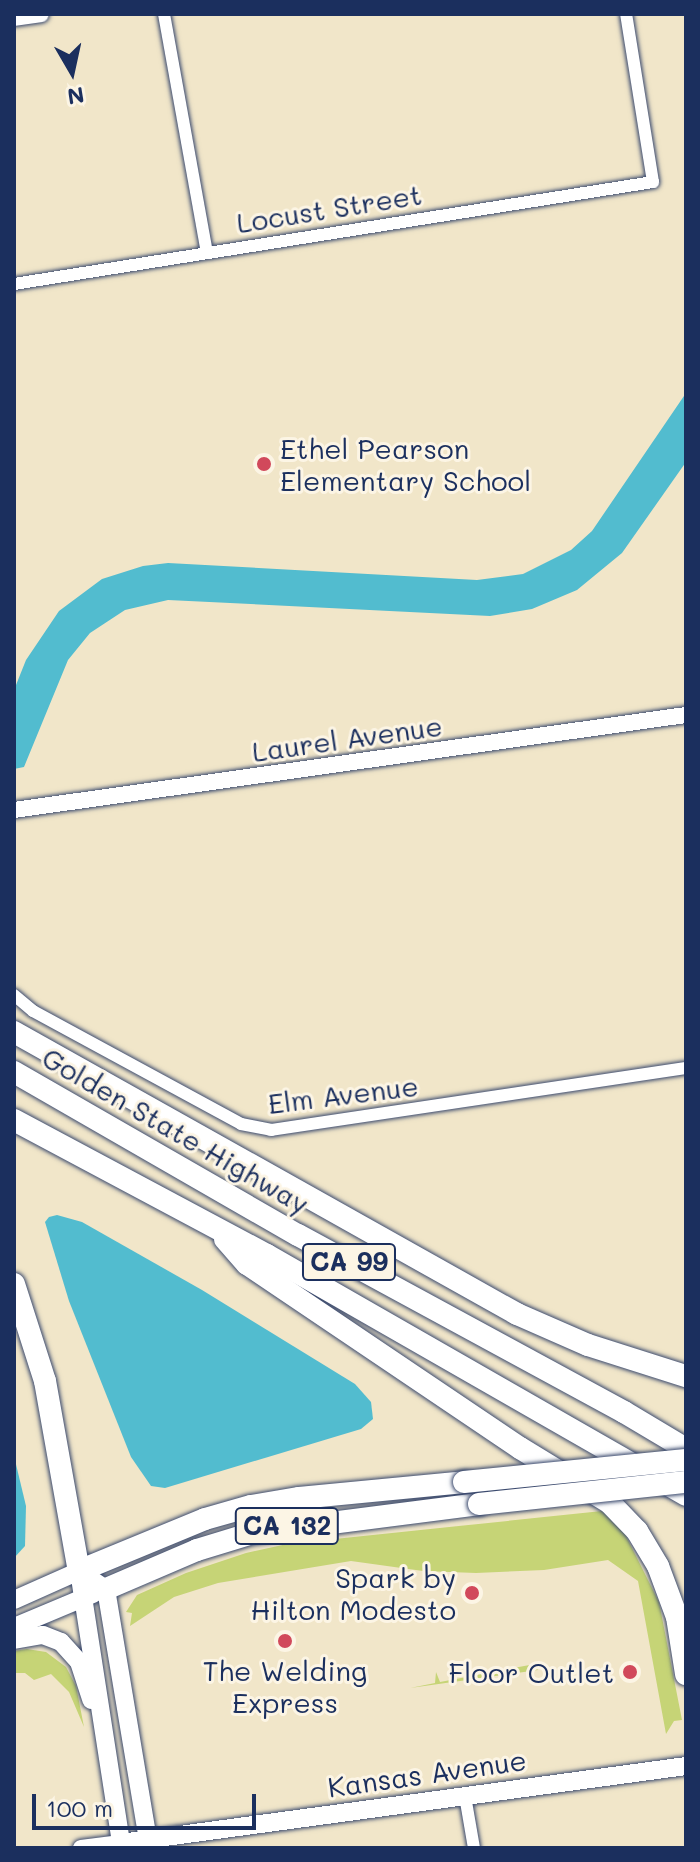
<!DOCTYPE html>
<html>
<head>
<meta charset="utf-8">
<style>
  body { margin:0 }
  #map { position:relative; width:700px; height:1862px; overflow:hidden; background:#f1e6c9; font-family:Mali,sans-serif }
  div>[style] { position:absolute }
  [style*='--x'] { left:calc(var(--x)*1px); top:calc(var(--y)*1px); width:calc(var(--w)*1px); rotate:calc(var(--a)*1deg) }
  .green>* { inset:0; background:#c6d476 }
  .water>* { inset:0; background:#52bccf }
  .roads { filter:drop-shadow(0 0 2px #3b4a6e) drop-shadow(0 0 2px #3b4a6e) }
  .street>* { height:12px; margin:-6px; padding:0 6px; transform-origin:6px; border-radius:6px; background:#fff }
  .secondary>* { height:16px; margin:-8px; padding:0 8px; transform-origin:8px; border-radius:8px; background:#fff }
  .primary>* { height:18px; margin:-9px; padding:0 9px; transform-origin:9px; border-radius:9px; background:#fff }
  .highway>* { height:22px; margin:-11px; padding:0 11px; transform-origin:11px; border-radius:11px; background:#fff }
  .bridges { filter:drop-shadow(0 0 2px #3b4a6e) drop-shadow(0 0 2px #3b4a6e) }
  .highway-bridge>* { height:22px; margin:-11px; padding:0 11px; transform-origin:11px; border-radius:11px; background:#fff }
  .dots>* { width:22px; height:22px; translate:-50% -50%; box-sizing:border-box; border:4px solid #fcf5e5; border-radius:50% }
  span { translate:-50% -50%; white-space:nowrap; text-align:center; line-height:1.15; -webkit-text-stroke:6px #fcf5e5; paint-order:stroke }
  .shield-label span { padding:2px 6px; background:#fcf5e5; border:2px solid; border-radius:6px; -webkit-text-stroke-width:0 }
  .shield-label { font-size:26px; color:#1b2f5e; font-weight:700 }
  .street-label { font-size:28px; color:#1b2f5e }
  .poi-label { font-size:28px; color:#1b2f5e }
  .left { translate:0 -50%; text-align:left }
  .right { translate:-100% -50%; text-align:right }
  .frame { position:absolute; inset:0; border:16px solid #1b2f5e; pointer-events:none }
  .north { position:absolute; left:32px; top:32px; width:80px; height:80px; -webkit-text-stroke:6px #fcf5e5; paint-order:stroke; rotate:171deg; font-size:22px; font-weight:700; line-height:32px; text-align:center; color:#1b2f5e }
  .north::after { content:''; display:block; margin:auto; width:28px; height:36px; background:#1b2f5e; clip-path:polygon(50% 0,100% 100%,50% 72%,0 100%) }
  .scale { position:absolute; left:32px; top:1794px; width:224px; height:36px; box-sizing:border-box; border:4px solid #1b2f5e; border-top:0; padding-left:10px; font-size:24px; line-height:28px; white-space:nowrap; color:#1b2f5e; -webkit-text-stroke:6px #fcf5e5; paint-order:stroke }
</style>
</head>
<body>
<div id="map">
  <div class="green">
    <div style="clip-path:polygon(602px 1511px,625px 1534px,659px 1602px,682px 1720px,674px 1721px,666px 1734px,638px 1581px,608px 1560px,544px 1570px,476px 1573px,423px 1571px,351px 1561px,218px 1583px,174px 1597px,130px 1626px,132px 1613px,126px 1612px,137px 1595px,186px 1573px,246px 1553px,287px 1544px)"></div>
    <div style="clip-path:polygon(27px 1649px,46px 1652px,66px 1667px,76px 1686px,84px 1727px,69px 1692px,51px 1674px,34px 1680px,25px 1673px,14px 1673px,14px 1651px)"></div>
    <div style="clip-path:polygon(535px 1664px,538px 1670px,410px 1688px,435px 1683px,436px 1672px,440px 1682px)"></div>
  </div>
  <div class="water">
    <div style="clip-path:polygon(686px 393px,686px 462px,622px 553px,577px 590px,532px 609px,490px 616px,168px 600px,125px 610px,90px 633px,68px 660px,24px 767px,14px 769px,14px 690px,26px 660px,59px 611px,102px 579px,143px 566px,168px 563px,477px 580px,523px 574px,571px 550px,592px 531px)"></div>
    <div style="clip-path:polygon(57px 1215px,82px 1222px,202px 1290px,355px 1384px,371px 1402px,373px 1419px,361px 1429px,165px 1488px,151px 1486px,131px 1457px,69px 1301px,45px 1222px,49px 1217px)"></div>
    <div style="clip-path:polygon(14px 1456px,26px 1506px,25px 1546px,14px 1558px)"></div>
  </div>
  <div class="roads">
    <div class="street">
      <div style="--x:164;--y:14;--w:242;--a:79.8"></div>
      <div style="--x:14;--y:284;--w:647;--a:-9.07"></div>
      <div style="--x:653;--y:182;--w:170;--a:-99.1"></div>
      <div style="--x:14;--y:995;--w:25;--a:40"></div>
      <div style="--x:33;--y:1011;--w:237;--a:28.5"></div>
      <div style="--x:241;--y:1124;--w:31;--a:11"></div>
      <div style="--x:271;--y:1130;--w:420;--a:-8.5"></div>
      <div style="--x:465;--y:1796;--w:53;--a:80.2"></div>
    </div>
    <div class="secondary">
      <div style="--x:14;--y:18;--w:27;--a:-8"></div>
      <div style="--x:14;--y:810;--w:679;--a:-8.05"></div>
      <div style="--x:81;--y:1848;--w:40;--a:-7.1"></div>
    </div>
    <div class="primary">
      <div style="--x:79;--y:1571;--w:275;--a:81.2"></div>
      <div style="--x:121;--y:1843;--w:570;--a:-7.76"></div>
      <div style="--x:79;--y:1571;--w:32;--a:34"></div>
      <div style="--x:106;--y:1589;--w:254;--a:80.5"></div>
      <div style="--x:14;--y:1600;--w:71;--a:-24"></div>
      <div style="--x:14;--y:1627;--w:86;--a:-22.7"></div>
      <div style="--x:14;--y:1640;--w:29;--a:-10"></div>
      <div style="--x:43;--y:1635;--w:19;--a:21"></div>
      <div style="--x:61;--y:1642;--w:27;--a:48"></div>
      <div style="--x:79;--y:1662;--w:40;--a:72"></div>
    </div>
    <div class="highway">
      <div style="--x:14;--y:1032;--w:577;--a:29.28"></div>
      <div style="--x:517;--y:1314;--w:77;--a:23.6"></div>
      <div style="--x:588;--y:1345;--w:103;--a:17.6"></div>
      <div style="--x:14;--y:1072;--w:327;--a:29.9"></div>
      <div style="--x:298;--y:1235;--w:371;--a:28.5"></div>
      <div style="--x:624;--y:1412;--w:72;--a:30.8"></div>
      <div style="--x:14;--y:1120;--w:287;--a:28.1"></div>
      <div style="--x:267;--y:1255;--w:483;--a:29.8"></div>
      <div style="--x:225;--y:1239;--w:33;--a:49"></div>
      <div style="--x:247;--y:1264;--w:329;--a:34"></div>
      <div style="--x:520;--y:1448;--w:105;--a:31.4"></div>
      <div style="--x:610;--y:1503;--w:39;--a:46"></div>
      <div style="--x:637;--y:1531;--w:41;--a:59"></div>
      <div style="--x:658;--y:1566;--w:54;--a:69.6"></div>
      <div style="--x:677;--y:1617;--w:58;--a:81"></div>
      <div style="--x:14;--y:1284;--w:102;--a:72.3"></div>
      <div style="--x:45;--y:1381;--w:193;--a:79.9"></div>
      <div style="--x:79;--y:1571;--w:136;--a:-22.4"></div>
      <div style="--x:205;--y:1519;--w:48;--a:-15.8"></div>
      <div style="--x:251;--y:1506;--w:49;--a:-9.5"></div>
      <div style="--x:299;--y:1498;--w:166;--a:-5.5"></div>
      <div style="--x:106;--y:1589;--w:99;--a:-23.2"></div>
      <div style="--x:197;--y:1550;--w:59;--a:-16.9"></div>
      <div style="--x:253;--y:1533;--w:228;--a:-7.3"></div>
    </div>
  </div>
  <div class="bridges">
    <div class="highway-bridge">
      <div style="--x:464;--y:1482;--w:223;--a:-5.7"></div>
      <div style="--x:479;--y:1504;--w:208;--a:-6.1"></div>
    </div>
  </div>
  <div class="dots">
    <div style="left:264px;top:464px;background:#d1495b"></div>
    <div style="left:472px;top:1593px;background:#d1495b"></div>
    <div style="left:285px;top:1641px;background:#d1495b"></div>
    <div style="left:630px;top:1672px;background:#d1495b"></div>
  </div>
  <div class="shield-label">
    <span style="left:349px;top:1262px">CA 99</span>
    <span style="left:287px;top:1526px">CA 132</span>
  </div>
  <div class="street-label">
    <span style="left:329px;top:208px;rotate:-9deg">Locust Street</span>
    <span style="left:347px;top:738px;rotate:-8deg">Laurel Avenue</span>
    <span style="left:343px;top:1094px;rotate:-7deg">Elm Avenue</span>
    <span style="left:176px;top:1130px;rotate:30deg">Golden State Highway</span>
    <span style="left:427px;top:1773px;rotate:-8deg">Kansas Avenue</span>
  </div>
  <div class="poi-label">
    <span class="left" style="left:280px;top:464px">Ethel Pearson<br>Elementary School</span>
    <span class="right" style="left:456px;top:1593px">Spark by<br>Hilton Modesto</span>
    <span style="left:285px;top:1686px">The Welding<br>Express</span>
    <span class="right" style="left:614px;top:1672px">Floor Outlet</span>
  </div>
  <div class="frame"></div>
  <div class="north">N</div>
  <div class="scale">100 m</div>
</div>
</body>
</html>
